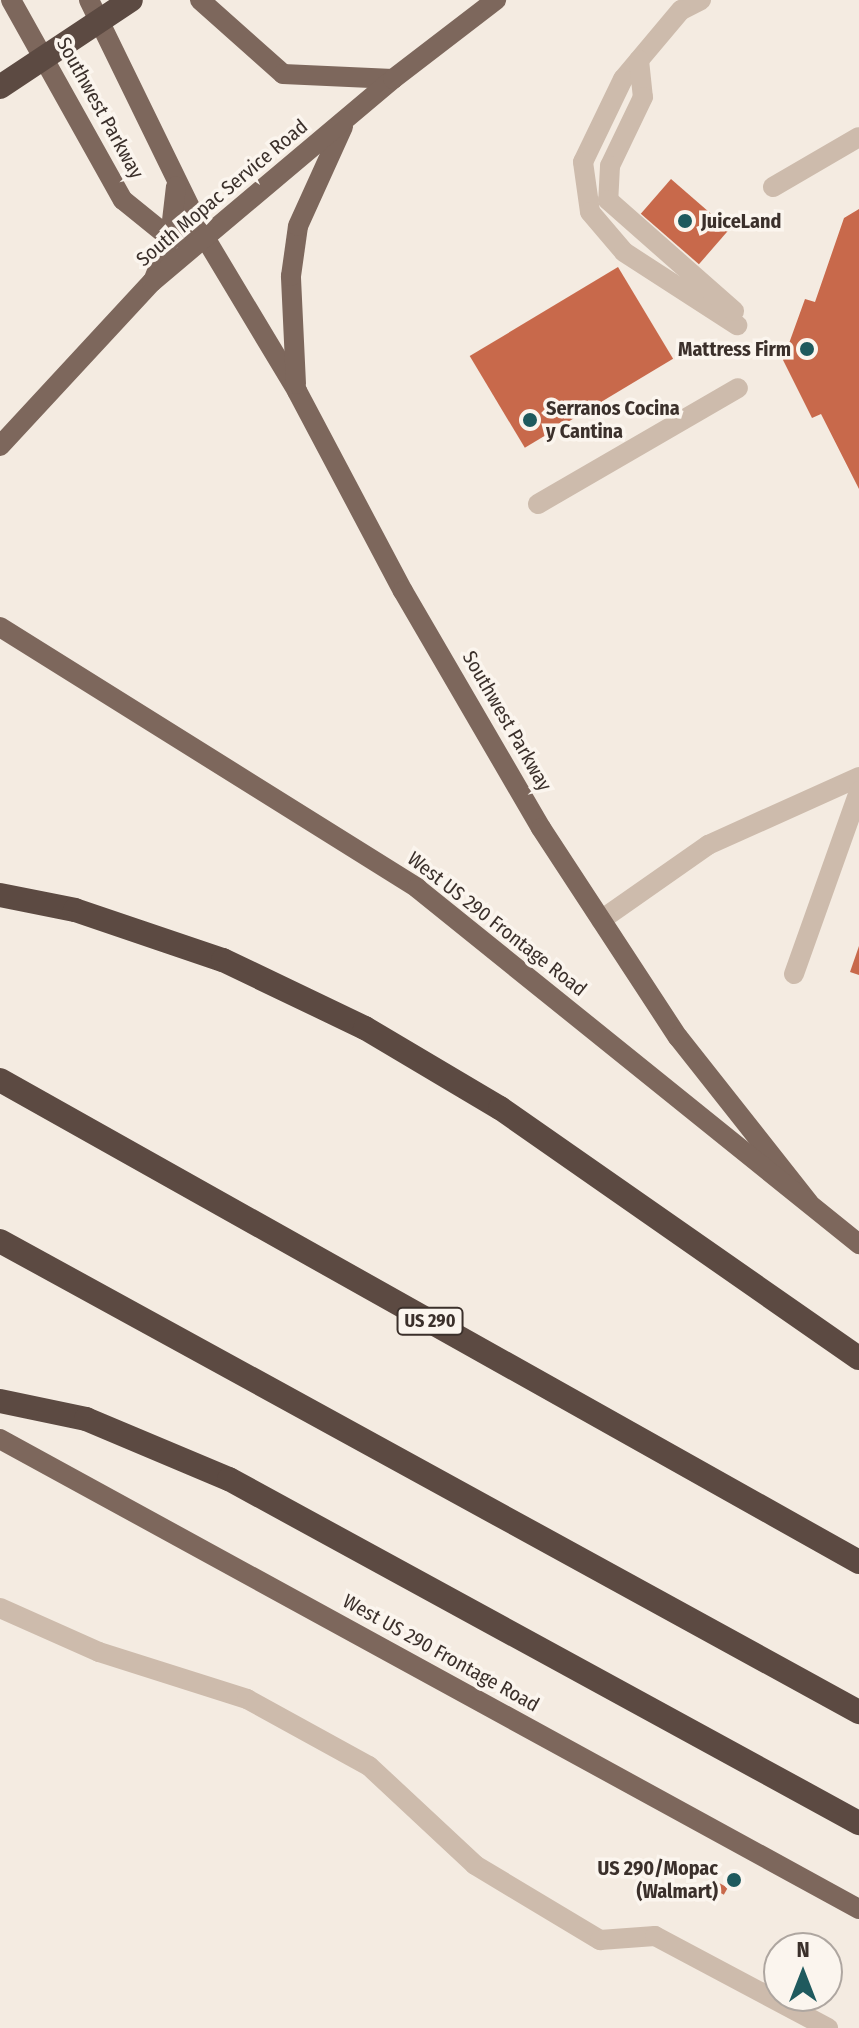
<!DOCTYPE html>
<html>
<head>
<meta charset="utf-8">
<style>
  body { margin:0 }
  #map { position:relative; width:859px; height:2028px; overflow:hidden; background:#f4ebe1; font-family:"Fira Sans Condensed",sans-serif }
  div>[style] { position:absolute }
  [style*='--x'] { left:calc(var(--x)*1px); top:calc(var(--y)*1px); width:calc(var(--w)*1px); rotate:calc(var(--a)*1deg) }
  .building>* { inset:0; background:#c8694b; transform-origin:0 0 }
  .minor>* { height:20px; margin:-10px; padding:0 10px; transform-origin:10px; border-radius:10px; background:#cdbbac }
  .major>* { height:20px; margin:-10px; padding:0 10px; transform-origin:10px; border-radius:10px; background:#7d675c }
  .highway>* { height:24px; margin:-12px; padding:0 12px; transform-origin:12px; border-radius:12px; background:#5c4a42 }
  .highway-bridge>* { height:24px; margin:-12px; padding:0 12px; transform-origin:12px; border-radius:12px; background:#5c4a42 }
  .dots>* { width:22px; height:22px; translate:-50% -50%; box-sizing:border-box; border:4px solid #fbf5ee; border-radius:50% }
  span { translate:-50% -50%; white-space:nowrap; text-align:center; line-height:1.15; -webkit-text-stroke:7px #fbf5ee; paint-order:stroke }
  .shield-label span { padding:2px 6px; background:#fbf5ee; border:2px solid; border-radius:6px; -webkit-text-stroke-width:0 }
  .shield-label { font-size:18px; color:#3b302b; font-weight:700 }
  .street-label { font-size:20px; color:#3b302b }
  .poi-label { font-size:20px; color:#3b302b; font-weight:700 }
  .left { translate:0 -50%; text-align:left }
  .right { translate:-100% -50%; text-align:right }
  .north { position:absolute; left:763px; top:1932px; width:80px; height:80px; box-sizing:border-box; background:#fbf5ee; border:2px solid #aea6a0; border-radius:50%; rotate:0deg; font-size:22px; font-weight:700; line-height:32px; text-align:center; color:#3b302b }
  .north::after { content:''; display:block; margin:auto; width:28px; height:36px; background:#1f5a5e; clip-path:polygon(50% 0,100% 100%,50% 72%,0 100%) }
</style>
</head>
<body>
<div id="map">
  <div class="building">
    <div style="left:671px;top:179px;width:77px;height:46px;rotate:41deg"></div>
    <div style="clip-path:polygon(859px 209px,859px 489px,821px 414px,812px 418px,783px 360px,805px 299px,815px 302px,844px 218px)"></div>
    <div style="left:618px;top:267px;width:107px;height:173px;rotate:59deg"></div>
    <div style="clip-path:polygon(859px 946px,859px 975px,850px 972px)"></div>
    <div style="left:712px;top:1879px;width:18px;height:8px;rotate:29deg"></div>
  </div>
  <div class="minor">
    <div style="--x:701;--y:0;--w:22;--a:153"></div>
    <div style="--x:681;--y:10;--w:90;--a:130"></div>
    <div style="--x:623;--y:79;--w:92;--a:115.7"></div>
    <div style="--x:583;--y:162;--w:50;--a:82"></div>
    <div style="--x:590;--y:212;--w:52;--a:49.6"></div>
    <div style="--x:624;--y:252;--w:135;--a:32.9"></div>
    <div style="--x:639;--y:60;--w:37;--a:84"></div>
    <div style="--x:643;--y:97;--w:76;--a:115.6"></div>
    <div style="--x:610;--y:166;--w:34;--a:93"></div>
    <div style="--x:608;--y:200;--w:168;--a:41.4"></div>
    <div style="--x:773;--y:187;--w:99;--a:-30.2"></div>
    <div style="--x:538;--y:504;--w:231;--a:-30.1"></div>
    <div style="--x:601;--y:920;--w:131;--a:-35"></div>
    <div style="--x:708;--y:845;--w:166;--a:-24.2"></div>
    <div style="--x:794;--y:974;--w:194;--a:-70.4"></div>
    <div style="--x:0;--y:1608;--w:108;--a:24"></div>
    <div style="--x:99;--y:1652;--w:155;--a:17.6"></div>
    <div style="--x:247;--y:1699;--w:139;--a:28.8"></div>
    <div style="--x:369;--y:1766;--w:145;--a:43"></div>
    <div style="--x:475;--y:1865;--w:146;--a:31"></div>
    <div style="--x:600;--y:1940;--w:55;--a:-4.2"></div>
    <div style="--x:655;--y:1936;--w:196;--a:28"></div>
  </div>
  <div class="major">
    <div style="--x:11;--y:0;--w:229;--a:60.8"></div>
    <div style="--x:123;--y:200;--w:60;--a:39"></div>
    <div style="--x:170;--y:238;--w:34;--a:-3"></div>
    <div style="--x:89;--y:0;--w:263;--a:64"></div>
    <div style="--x:204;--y:236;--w:181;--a:59"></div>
    <div style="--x:297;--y:391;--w:226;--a:62.1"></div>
    <div style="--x:403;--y:591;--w:274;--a:59.8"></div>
    <div style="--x:541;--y:828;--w:250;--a:56.8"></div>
    <div style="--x:678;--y:1037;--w:211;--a:51.7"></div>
    <div style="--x:200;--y:0;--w:111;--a:41.7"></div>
    <div style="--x:283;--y:74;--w:110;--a:2.6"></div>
    <div style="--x:154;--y:279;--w:44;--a:-68.7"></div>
    <div style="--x:170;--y:238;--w:52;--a:-83.4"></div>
    <div style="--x:296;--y:384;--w:108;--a:-92.7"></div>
    <div style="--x:291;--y:276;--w:50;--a:-82"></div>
    <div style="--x:298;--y:226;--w:109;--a:-65.6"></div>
    <div style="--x:0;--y:446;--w:224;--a:-47.2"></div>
    <div style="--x:152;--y:282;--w:315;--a:-40.1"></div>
    <div style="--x:393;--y:79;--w:130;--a:-37.5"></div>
    <div style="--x:0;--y:627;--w:492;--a:32"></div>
    <div style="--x:417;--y:888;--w:568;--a:38.85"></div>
    <div style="--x:0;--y:1439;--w:979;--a:28.69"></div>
  </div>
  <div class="highway">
    <div style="--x:0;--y:895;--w:76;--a:11.3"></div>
    <div style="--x:75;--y:910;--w:156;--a:18.7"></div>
    <div style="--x:223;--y:960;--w:157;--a:25.6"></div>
    <div style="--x:365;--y:1028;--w:157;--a:30.7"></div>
    <div style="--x:500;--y:1108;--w:437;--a:34.9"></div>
    <div style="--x:0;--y:1080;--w:985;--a:29.3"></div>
    <div style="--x:0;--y:1241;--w:980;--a:28.74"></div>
    <div style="--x:0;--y:1401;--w:88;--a:11.8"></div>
    <div style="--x:86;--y:1419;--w:155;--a:22.8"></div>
    <div style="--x:229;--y:1479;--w:718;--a:28.64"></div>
  </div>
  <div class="highway-bridge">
    <div style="--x:0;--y:87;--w:157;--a:-33.6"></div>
  </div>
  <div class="dots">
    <div style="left:685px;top:221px;background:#1f5a5e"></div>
    <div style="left:807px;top:349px;background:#1f5a5e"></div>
    <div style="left:530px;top:420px;background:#1f5a5e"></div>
    <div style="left:734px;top:1880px;background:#1f5a5e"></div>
  </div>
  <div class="shield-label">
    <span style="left:430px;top:1321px">US 290</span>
  </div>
  <div class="street-label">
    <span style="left:100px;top:108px;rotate:61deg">Southwest Parkway</span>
    <span style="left:222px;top:193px;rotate:-40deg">South Mopac Service Road</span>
    <span style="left:507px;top:721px;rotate:60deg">Southwest Parkway</span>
    <span style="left:497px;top:924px;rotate:38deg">West US 290 Frontage Road</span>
    <span style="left:441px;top:1653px;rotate:29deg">West US 290 Frontage Road</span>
  </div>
  <div class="poi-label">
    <span class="left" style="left:701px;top:221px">JuiceLand</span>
    <span class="right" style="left:791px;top:349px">Mattress Firm</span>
    <span class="left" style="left:546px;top:420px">Serranos Cocina<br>y Cantina</span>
    <span class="right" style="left:718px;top:1880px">US 290/Mopac<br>(Walmart)</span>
  </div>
  <div class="north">N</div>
</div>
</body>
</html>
